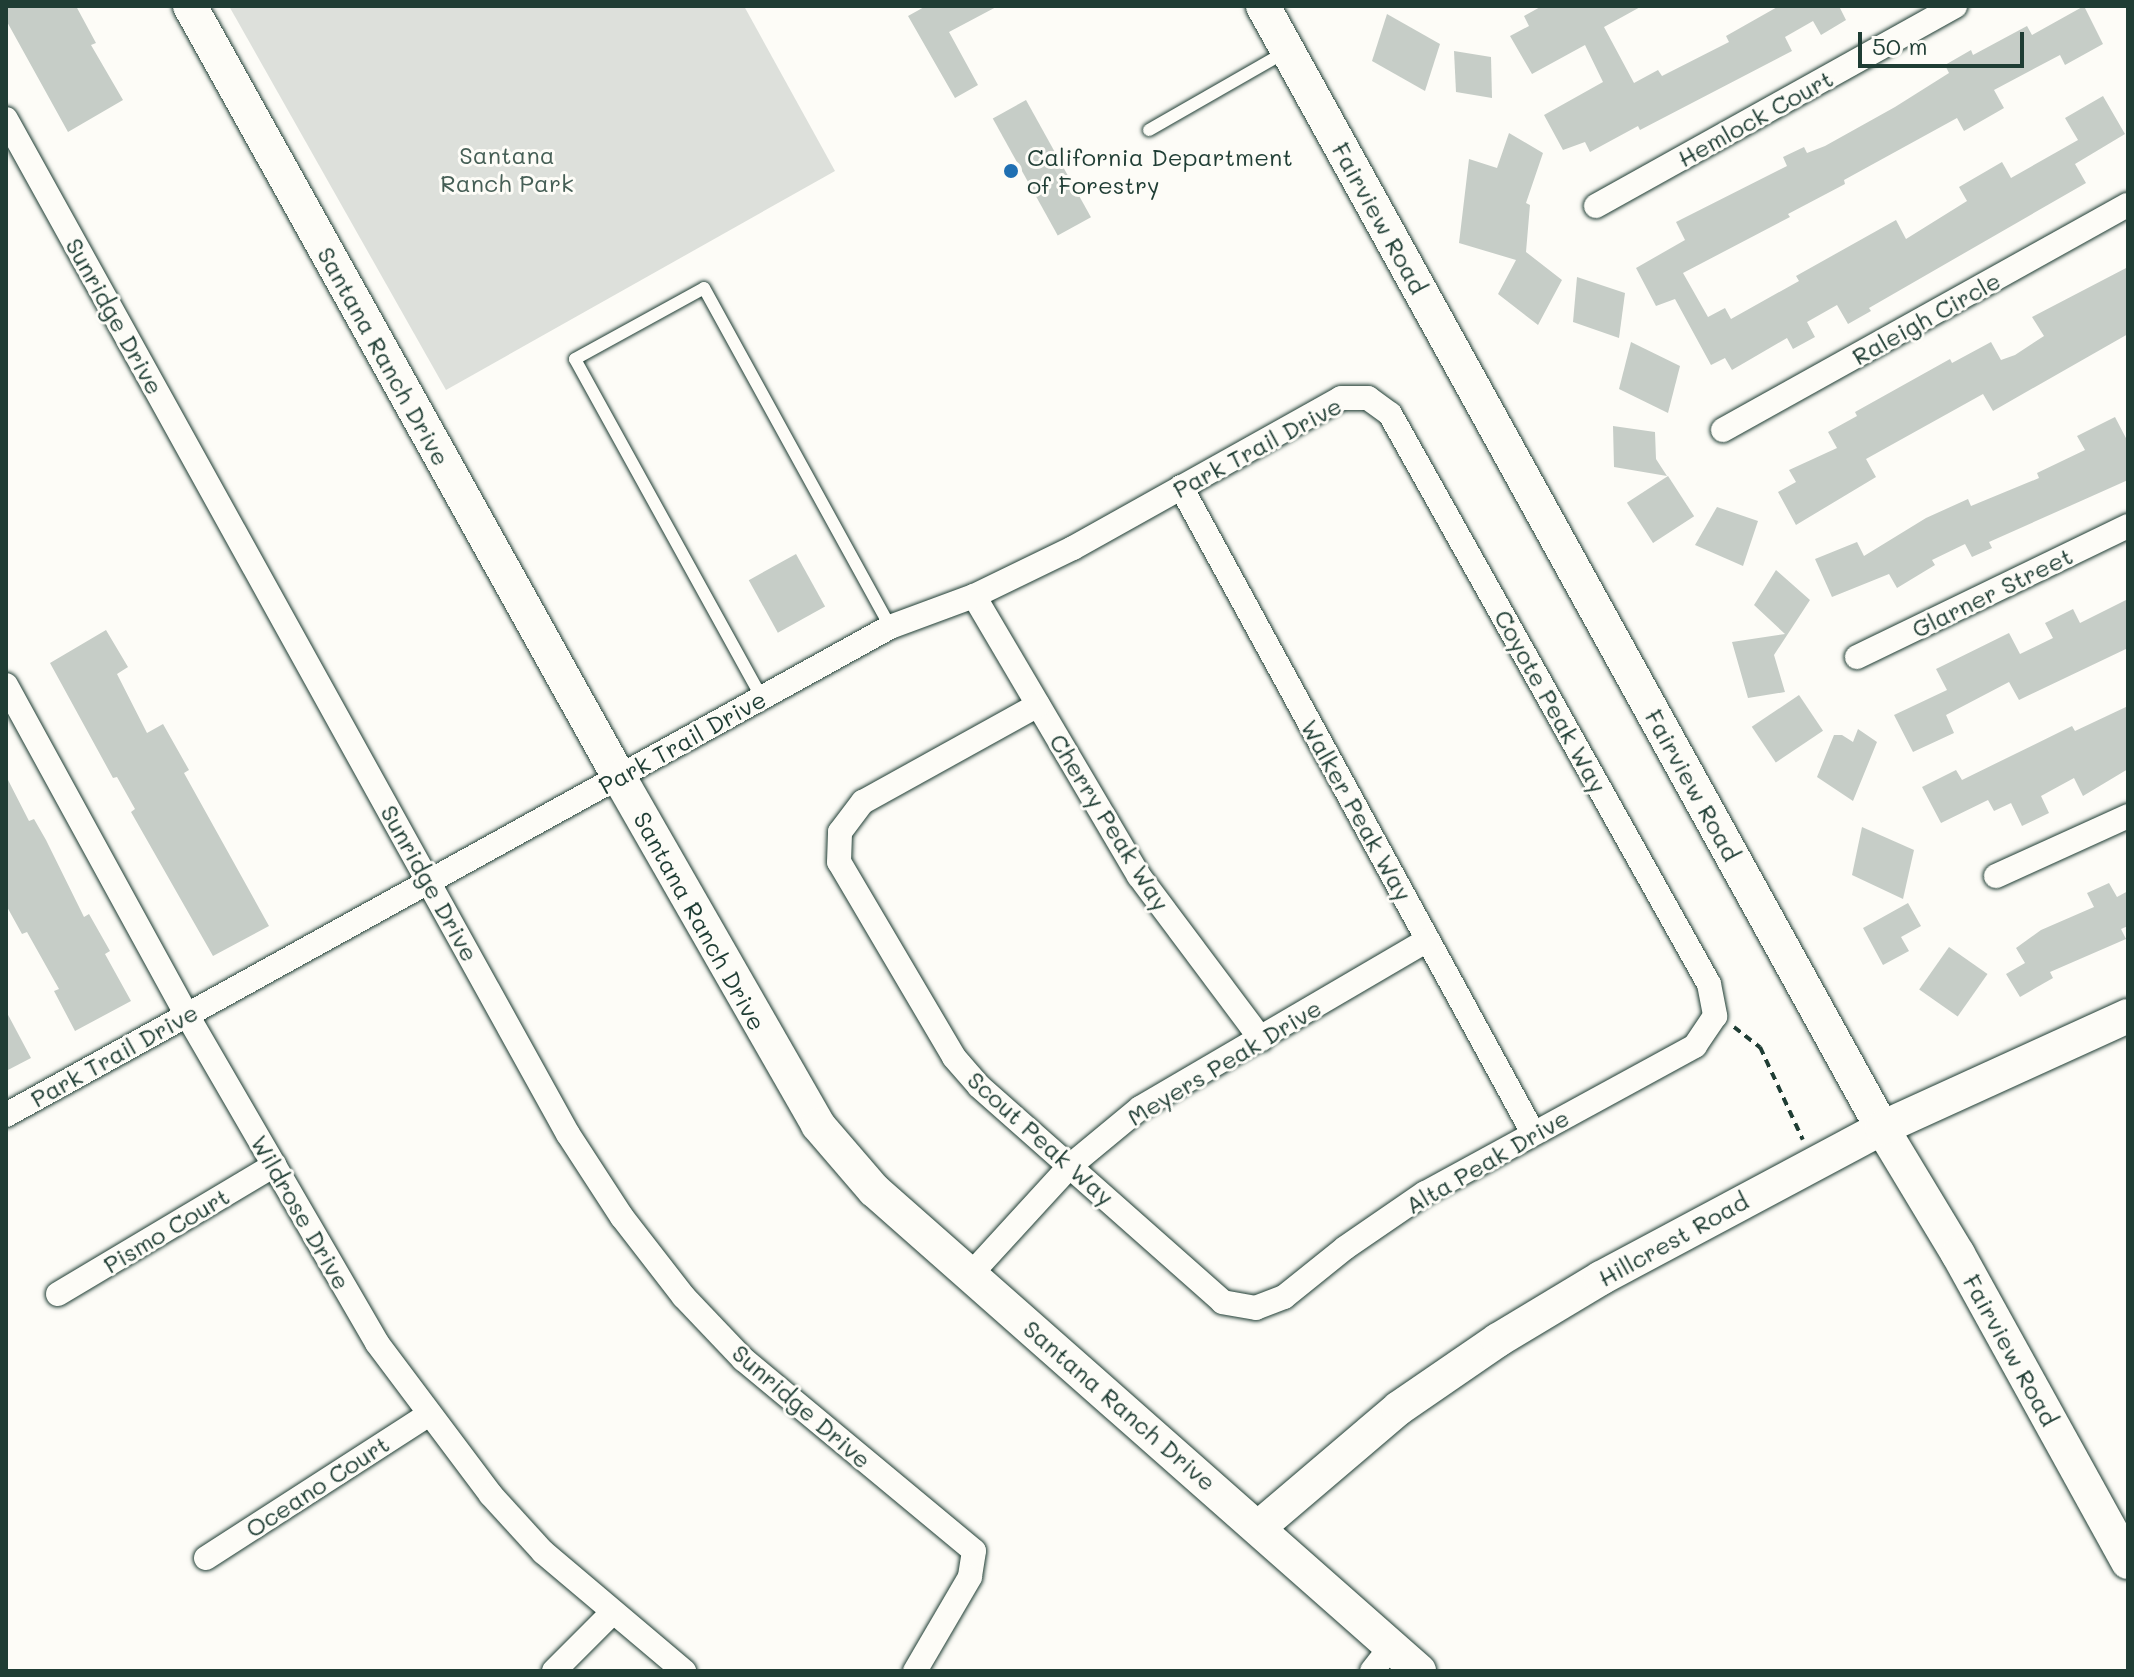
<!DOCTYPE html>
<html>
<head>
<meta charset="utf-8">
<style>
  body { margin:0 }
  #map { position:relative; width:2134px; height:1677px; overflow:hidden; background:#fdfcf7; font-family:Mali,sans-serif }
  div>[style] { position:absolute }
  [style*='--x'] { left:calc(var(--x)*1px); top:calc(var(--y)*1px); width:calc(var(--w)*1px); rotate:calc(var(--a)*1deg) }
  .green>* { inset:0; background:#dde0db }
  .building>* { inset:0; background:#c6cdc7; transform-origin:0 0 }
  .path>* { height:4px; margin-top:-2px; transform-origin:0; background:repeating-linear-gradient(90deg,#1f3d34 0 8px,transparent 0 14px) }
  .roads { filter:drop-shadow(0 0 2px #1f3d34) drop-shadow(0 0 2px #1f3d34) }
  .lane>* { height:12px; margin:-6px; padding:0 6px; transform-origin:6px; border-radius:6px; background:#fdfcf7 }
  .street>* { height:24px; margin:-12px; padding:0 12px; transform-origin:12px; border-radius:12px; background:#fdfcf7 }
  .secondary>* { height:34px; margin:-17px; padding:0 17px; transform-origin:17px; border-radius:17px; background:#fdfcf7 }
  .dots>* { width:22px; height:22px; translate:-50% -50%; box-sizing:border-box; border:4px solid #fdfcf7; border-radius:50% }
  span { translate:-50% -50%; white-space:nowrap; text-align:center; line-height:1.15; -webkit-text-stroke:6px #fdfcf7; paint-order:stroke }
  .street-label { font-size:24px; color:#1f3d34 }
  .park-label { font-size:24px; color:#455e55 }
  .poi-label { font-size:24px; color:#1f3d34 }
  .left { translate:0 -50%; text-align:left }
  .frame { position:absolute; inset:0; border:8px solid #1f3d34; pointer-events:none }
  .scale { position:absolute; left:1858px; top:32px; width:166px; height:36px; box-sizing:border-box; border:4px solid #1f3d34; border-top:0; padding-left:10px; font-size:24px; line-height:28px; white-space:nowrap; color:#1f3d34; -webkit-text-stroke:6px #fdfcf7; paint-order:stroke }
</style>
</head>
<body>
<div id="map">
  <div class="green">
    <div style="clip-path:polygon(229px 6px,744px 6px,835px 171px,446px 390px)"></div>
  </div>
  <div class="building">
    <div style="clip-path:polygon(6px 6px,76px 6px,96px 43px,91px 45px,123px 100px,68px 132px,6px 20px)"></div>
    <div style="clip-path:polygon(926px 6px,998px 6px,949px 32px,978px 85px,955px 98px,908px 16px)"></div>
    <div style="clip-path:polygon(1542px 6px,1642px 6px,1604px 27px,1634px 83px,1658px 70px,1662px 76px,1729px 42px,1726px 36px,1779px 6px,1839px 6px,1846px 20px,1821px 35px,1813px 21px,1785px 37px,1792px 51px,1640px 130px,1638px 126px,1590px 152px,1585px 142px,1563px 150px,1544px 115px,1603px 82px,1585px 45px,1532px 74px,1510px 36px,1529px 26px,1524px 16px)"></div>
    <div style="clip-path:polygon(2084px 6px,2103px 44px,2065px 65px,2060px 55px,1994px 90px,2004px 108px,1964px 131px,1957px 118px,1844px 180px,1845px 184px,1788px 214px,1790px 217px,1683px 273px,1708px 317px,1725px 308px,1731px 319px,1799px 281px,1796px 276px,1896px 220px,1906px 239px,1967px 201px,1959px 187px,2002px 162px,2011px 178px,2078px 140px,2065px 118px,2103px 96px,2125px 134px,2075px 164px,2086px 183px,1869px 308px,1871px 311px,1848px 324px,1837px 305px,1807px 322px,1815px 337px,1793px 349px,1787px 338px,1732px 370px,1725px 358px,1711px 365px,1675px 299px,1656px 306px,1636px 268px,1685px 240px,1676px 222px,1787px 166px,1783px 157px,1804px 147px,1807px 153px,1825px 146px,1895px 107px,1949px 73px,1945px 65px,1971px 50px,1973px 55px,2027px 26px,2032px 35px)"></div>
    <div style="clip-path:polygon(1387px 14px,1440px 44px,1425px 91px,1372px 61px)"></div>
    <div style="clip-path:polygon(1454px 51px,1491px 57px,1492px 98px,1456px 92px)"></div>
    <div style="left:1026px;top:100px;width:134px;height:38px;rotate:61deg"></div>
    <div style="clip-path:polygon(1509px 133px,1543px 153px,1526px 203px,1530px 205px,1526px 252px,1562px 280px,1538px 325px,1498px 294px,1516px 260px,1459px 243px,1469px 159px,1497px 168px)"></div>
    <div style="clip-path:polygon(2128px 267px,2128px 334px,1993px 411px,1983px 394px,1866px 459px,1876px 477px,1796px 525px,1778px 492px,1796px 482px,1789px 470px,1837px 448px,1828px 432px,1857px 416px,1855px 412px,1950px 359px,1952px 363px,1991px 342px,2001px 360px,2015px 355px,2044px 336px,2032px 317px)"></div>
    <div style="clip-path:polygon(1577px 277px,1625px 293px,1619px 338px,1573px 322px)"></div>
    <div style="clip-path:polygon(1631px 342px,1680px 366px,1668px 413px,1619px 389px)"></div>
    <div style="clip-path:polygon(2115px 417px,2128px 442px,2128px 480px,1989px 542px,1992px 548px,1972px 557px,1965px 544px,1932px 560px,1935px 565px,1897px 588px,1889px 574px,1832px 597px,1815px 559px,1857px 542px,1864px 556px,1926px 518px,1968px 499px,1971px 506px,2039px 478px,2037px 473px,2085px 450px,2077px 436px)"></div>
    <div style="clip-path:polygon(1613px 426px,1655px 432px,1656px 459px,1667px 476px,1614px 467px)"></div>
    <div style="left:1668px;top:476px;width:48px;height:49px;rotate:57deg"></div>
    <div style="clip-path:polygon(1717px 507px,1758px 521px,1743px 566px,1695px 545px)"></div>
    <div style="left:796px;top:554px;width:60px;height:54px;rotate:61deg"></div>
    <div style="clip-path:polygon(1776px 570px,1810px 600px,1774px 655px,1785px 692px,1748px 698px,1732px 642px,1785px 634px,1754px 605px)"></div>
    <div style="clip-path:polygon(2128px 599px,2128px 648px,2019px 700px,2009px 682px,1946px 715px,1954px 733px,1913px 752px,1894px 715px,1947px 690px,1936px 669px,2009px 633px,2020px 654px,2053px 638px,2045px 623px,2073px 609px,2080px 623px)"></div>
    <div style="clip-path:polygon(106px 630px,128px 667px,117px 674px,147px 733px,163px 724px,189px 770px,184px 773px,269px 926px,213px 956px,131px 812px,135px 809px,117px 777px,113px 778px,50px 663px)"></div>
    <div style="left:1799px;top:695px;width:43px;height:57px;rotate:56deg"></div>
    <div style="clip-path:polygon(2128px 706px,2128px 769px,2083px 796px,2074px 778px,2041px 796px,2049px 813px,2022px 826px,2011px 803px,1994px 811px,1988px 800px,1941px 823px,1922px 787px,1956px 770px,1962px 780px,2072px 726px,2075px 731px)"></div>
    <div style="clip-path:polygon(1858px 729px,1877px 742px,1853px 801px,1817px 777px,1834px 735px,1842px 735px,1853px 742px)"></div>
    <div style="clip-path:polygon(6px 776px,29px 821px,34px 819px,46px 840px,84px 917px,89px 914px,110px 951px,105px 954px,131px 1001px,75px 1031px,54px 991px,59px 989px,27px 932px,22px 934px,6px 905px)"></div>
    <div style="clip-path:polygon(1862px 827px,1914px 850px,1903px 899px,1852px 875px)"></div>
    <div style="clip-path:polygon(2109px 883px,2117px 897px,2128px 891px,2128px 926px,2121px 929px,2126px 939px,2050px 972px,2053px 978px,2020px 997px,2006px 974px,2025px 963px,2016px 948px,2041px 930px,2094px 907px,2087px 893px)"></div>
    <div style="clip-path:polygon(1908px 903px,1921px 926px,1901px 937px,1909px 951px,1883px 965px,1863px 928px)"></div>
    <div style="left:1949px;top:947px;width:47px;height:52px;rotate:35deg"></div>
    <div style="clip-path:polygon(6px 1011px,31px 1058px,6px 1071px)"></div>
  </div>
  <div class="path">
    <div style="--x:1734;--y:1027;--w:33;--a:38"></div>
    <div style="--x:1760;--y:1047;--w:102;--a:65.2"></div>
  </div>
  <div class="roads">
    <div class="lane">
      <div style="--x:1149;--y:130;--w:157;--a:-29.8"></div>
      <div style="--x:762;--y:698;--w:387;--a:-118.9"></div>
      <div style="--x:575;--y:359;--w:147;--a:-28.8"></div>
      <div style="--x:704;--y:288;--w:387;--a:61.2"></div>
    </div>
    <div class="street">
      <div style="--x:6;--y:119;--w:1160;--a:61.03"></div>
      <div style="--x:568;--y:1134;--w:99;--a:57"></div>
      <div style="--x:622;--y:1217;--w:101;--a:52.2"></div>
      <div style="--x:684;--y:1297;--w:86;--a:46.4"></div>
      <div style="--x:743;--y:1359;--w:300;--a:39.7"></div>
      <div style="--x:974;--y:1551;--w:26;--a:99"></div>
      <div style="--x:970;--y:1577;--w:109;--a:120.3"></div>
      <div style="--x:1596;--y:206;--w:411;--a:-29.1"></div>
      <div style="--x:1723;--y:430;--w:463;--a:-29.1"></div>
      <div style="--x:1181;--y:487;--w:736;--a:61.41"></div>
      <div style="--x:974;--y:596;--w:325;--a:59.5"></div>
      <div style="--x:1139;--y:876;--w:204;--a:53.2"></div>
      <div style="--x:1857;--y:657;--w:301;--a:-25.8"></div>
      <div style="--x:6;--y:685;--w:376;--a:61.3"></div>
      <div style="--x:187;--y:1015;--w:379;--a:59.9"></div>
      <div style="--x:377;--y:1343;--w:190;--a:53.1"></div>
      <div style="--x:491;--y:1495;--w:77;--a:47.6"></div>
      <div style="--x:543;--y:1552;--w:185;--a:40.2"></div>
      <div style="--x:1996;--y:876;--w:145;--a:-24.4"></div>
      <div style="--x:6;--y:1115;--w:1010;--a:-28.9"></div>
      <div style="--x:890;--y:627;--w:90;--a:-20.3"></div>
      <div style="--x:974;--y:596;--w:110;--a:-25.9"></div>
      <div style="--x:1073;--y:548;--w:307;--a:-29.2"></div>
      <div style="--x:1341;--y:398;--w:27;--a:0"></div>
      <div style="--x:1368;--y:398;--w:27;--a:36"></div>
      <div style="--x:1390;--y:414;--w:653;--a:60.77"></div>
      <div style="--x:1709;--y:984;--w:33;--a:79"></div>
      <div style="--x:1715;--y:1016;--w:36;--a:124"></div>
      <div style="--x:1695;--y:1046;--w:307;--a:151.4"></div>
      <div style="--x:1425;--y:1193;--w:97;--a:145.5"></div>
      <div style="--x:1345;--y:1248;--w:78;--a:141.2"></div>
      <div style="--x:1284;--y:1297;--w:30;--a:159"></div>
      <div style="--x:1256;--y:1308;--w:34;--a:-170"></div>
      <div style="--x:1223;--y:1302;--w:326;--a:-138.5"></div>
      <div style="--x:979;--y:1086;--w:38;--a:-131"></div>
      <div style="--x:954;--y:1057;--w:226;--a:-120.5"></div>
      <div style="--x:839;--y:862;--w:30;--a:-88"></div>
      <div style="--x:840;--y:832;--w:38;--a:-53"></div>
      <div style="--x:863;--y:802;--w:200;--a:-29"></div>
      <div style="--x:971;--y:1274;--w:147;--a:-47.5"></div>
      <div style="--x:1070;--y:1166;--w:91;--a:-39.6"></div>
      <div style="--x:1140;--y:1108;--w:333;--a:-30.3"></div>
      <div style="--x:58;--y:1294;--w:252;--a:-30.8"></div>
      <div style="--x:206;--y:1558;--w:264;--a:-32.8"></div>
      <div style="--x:554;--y:1671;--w:83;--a:-45"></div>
      <div style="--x:1372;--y:1671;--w:31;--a:-52"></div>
    </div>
    <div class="secondary">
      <div style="--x:190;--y:6;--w:882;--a:60.91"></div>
      <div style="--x:619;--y:777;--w:401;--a:60.2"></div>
      <div style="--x:818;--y:1125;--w:86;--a:49.3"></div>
      <div style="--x:874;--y:1190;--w:727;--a:41.43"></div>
      <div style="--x:1263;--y:6;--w:1281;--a:61.11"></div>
      <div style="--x:1882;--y:1128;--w:147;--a:58.9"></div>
      <div style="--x:1958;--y:1254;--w:352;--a:61.1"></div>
      <div style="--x:1258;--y:1528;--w:185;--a:-40.4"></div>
      <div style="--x:1399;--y:1408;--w:120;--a:-34.5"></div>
      <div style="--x:1498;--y:1340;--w:120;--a:-31"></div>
      <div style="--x:1601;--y:1278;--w:319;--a:-28.1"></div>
      <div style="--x:1882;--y:1128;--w:270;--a:-24.5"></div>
    </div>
  </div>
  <div class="dots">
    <div style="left:1011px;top:171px;background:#1f6fb2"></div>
  </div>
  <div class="street-label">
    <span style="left:1755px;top:118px;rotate:-29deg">Hemlock Court</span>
    <span style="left:1380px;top:218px;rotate:61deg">Fairview Road</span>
    <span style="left:115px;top:316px;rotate:61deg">Sunridge Drive</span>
    <span style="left:1926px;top:318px;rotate:-29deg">Raleigh Circle</span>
    <span style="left:384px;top:356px;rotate:61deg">Santana Ranch Drive</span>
    <span style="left:1257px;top:447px;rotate:-28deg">Park Trail Drive</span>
    <span style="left:1992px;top:592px;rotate:-26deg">Glarner Street</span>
    <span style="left:1551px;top:701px;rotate:61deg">Coyote Peak Way</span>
    <span style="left:682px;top:742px;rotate:-29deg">Park Trail Drive</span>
    <span style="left:1693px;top:785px;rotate:61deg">Fairview Road</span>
    <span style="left:1357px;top:810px;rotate:61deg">Walker Peak Way</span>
    <span style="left:1110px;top:822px;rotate:58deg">Cherry Peak Way</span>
    <span style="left:430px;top:883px;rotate:61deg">Sunridge Drive</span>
    <span style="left:700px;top:921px;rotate:61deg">Santana Ranch Drive</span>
    <span style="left:114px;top:1055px;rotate:-29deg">Park Trail Drive</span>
    <span style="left:1224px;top:1062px;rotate:-31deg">Meyers Peak Drive</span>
    <span style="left:1041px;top:1138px;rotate:42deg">Scout Peak Way</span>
    <span style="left:1487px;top:1161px;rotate:-30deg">Alta Peak Drive</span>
    <span style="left:301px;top:1212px;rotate:60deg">Wildrose Drive</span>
    <span style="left:166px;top:1230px;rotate:-31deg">Pismo Court</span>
    <span style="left:1673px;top:1239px;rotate:-29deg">Hillcrest Road</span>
    <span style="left:2011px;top:1350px;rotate:61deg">Fairview Road</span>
    <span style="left:1120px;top:1405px;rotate:41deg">Santana Ranch Drive</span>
    <span style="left:802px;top:1406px;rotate:41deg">Sunridge Drive</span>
    <span style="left:317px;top:1486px;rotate:-33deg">Oceano Court</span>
  </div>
  <div class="park-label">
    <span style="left:507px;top:169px">Santana<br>Ranch Park</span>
  </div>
  <div class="poi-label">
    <span class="left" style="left:1027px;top:171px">California Department<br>of Forestry</span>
  </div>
  <div class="frame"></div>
  <div class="scale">50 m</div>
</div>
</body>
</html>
